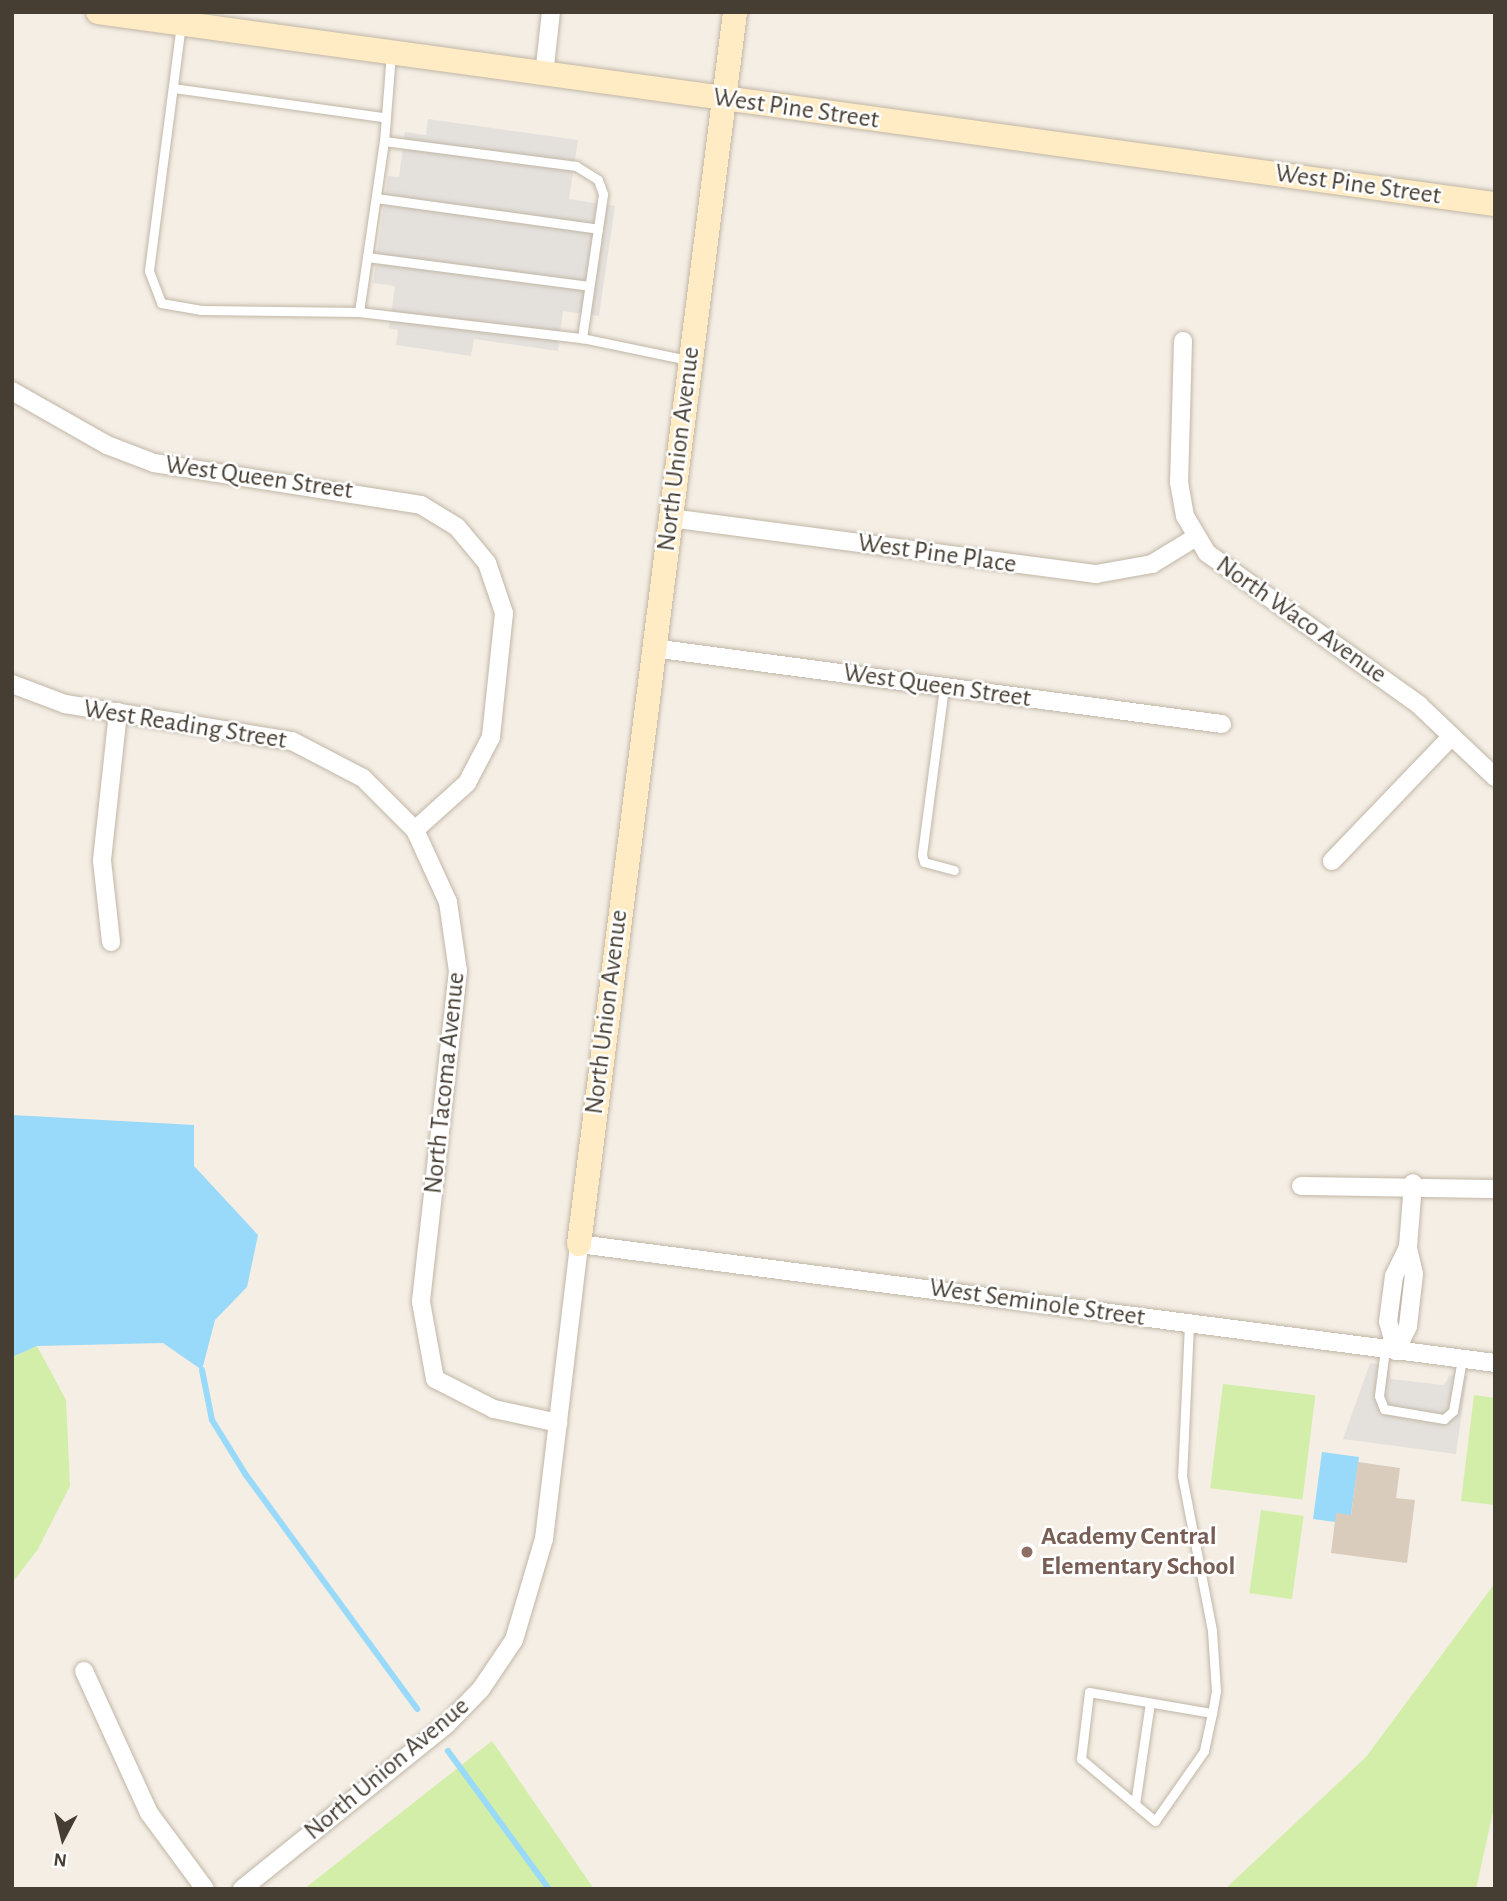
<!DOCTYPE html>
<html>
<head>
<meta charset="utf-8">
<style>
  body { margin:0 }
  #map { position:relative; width:1507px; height:1901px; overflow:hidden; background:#f4eee5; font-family:"Alegreya Sans",sans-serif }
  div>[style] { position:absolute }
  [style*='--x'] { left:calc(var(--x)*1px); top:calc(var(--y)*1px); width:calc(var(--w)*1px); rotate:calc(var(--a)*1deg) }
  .green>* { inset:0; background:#d3eea8; transform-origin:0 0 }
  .parking>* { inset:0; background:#e4e1dd }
  .water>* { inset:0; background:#99d9f9 }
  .stream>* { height:6px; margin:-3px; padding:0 3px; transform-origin:3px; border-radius:3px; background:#99d9f9 }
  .building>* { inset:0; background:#daccbc }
  .roads { filter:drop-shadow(0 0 2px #c1b6a6) drop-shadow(0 0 2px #c1b6a6) }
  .lane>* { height:9px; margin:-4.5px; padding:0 4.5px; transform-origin:4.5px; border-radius:4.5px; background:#fff }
  .street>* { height:18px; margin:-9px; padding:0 9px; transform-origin:9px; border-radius:9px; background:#fff }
  .secondary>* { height:24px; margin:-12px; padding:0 12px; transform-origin:12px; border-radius:12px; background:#ffecc4 }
  .dots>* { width:19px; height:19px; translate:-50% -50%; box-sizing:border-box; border:4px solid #fff; border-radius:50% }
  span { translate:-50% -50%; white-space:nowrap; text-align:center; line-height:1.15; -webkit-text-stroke:5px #fff; paint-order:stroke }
  .street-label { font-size:26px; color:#473e33 }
  .education-label { font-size:26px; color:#785e54; font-weight:700 }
  .left { translate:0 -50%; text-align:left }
  .frame { position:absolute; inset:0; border:14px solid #473e33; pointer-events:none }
  .north { position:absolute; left:28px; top:1803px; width:70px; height:70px; -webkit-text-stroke:5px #fff; paint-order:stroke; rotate:187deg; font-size:19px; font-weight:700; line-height:28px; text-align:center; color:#473e33 }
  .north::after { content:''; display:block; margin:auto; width:24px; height:32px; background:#473e33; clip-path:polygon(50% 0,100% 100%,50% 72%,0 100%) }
</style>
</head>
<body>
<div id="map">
  <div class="green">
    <div style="clip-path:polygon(37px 1346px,66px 1400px,70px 1486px,38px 1549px,12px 1583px,12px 1357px)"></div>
    <div style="left:1223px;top:1384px;width:93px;height:105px;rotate:7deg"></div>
    <div style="clip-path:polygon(1474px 1395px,1495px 1398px,1495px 1505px,1461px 1501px)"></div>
    <div style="left:1261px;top:1510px;width:43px;height:84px;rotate:8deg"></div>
    <div style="clip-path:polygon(1495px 1583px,1495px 1803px,1476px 1889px,1225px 1889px,1366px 1757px)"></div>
    <div style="clip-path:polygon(492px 1741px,594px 1889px,304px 1889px)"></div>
  </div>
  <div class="parking">
    <div style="clip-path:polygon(428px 119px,578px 140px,569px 199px,615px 206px,599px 316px,563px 311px,558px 351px,474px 339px,471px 356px,396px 345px,398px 330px,389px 328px,395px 286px,373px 283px,388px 176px,399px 177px,405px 132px,426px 135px)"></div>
    <div style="clip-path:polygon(1370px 1363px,1388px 1365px,1391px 1379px,1444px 1385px,1450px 1375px,1467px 1376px,1456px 1454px,1343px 1439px)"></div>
  </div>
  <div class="water">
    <div style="clip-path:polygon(12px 1115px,194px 1125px,194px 1166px,258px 1235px,247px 1287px,215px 1320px,202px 1370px,163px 1343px,37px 1346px,12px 1357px)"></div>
    <div style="clip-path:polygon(1322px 1452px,1359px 1457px,1351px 1515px,1335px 1522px,1313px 1519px)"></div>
  </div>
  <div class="stream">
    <div style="--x:202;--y:1370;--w:51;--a:78.7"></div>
    <div style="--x:212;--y:1420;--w:65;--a:58.3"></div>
    <div style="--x:246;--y:1475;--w:290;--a:53.8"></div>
    <div style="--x:448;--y:1751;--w:171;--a:53.8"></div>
  </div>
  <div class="building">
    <div style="clip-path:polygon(1358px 1462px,1400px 1468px,1396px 1498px,1415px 1500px,1407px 1563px,1331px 1553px,1336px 1513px,1351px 1515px)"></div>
  </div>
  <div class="roads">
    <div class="lane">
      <div style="--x:181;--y:24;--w:249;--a:97.4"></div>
      <div style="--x:149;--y:271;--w:34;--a:69"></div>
      <div style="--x:161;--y:303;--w:41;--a:9.9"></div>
      <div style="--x:201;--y:310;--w:158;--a:0.7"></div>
      <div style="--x:359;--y:312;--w:225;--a:6.7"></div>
      <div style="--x:582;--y:338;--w:108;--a:11.7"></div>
      <div style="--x:391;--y:53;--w:88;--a:94.5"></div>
      <div style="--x:384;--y:141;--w:194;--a:7.4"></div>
      <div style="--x:576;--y:166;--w:26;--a:32"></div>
      <div style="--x:598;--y:180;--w:15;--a:70"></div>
      <div style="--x:603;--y:194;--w:146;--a:98.3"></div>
      <div style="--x:173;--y:88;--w:212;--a:7.9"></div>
      <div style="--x:376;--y:198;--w:224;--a:7.9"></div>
      <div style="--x:367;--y:257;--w:224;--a:7.4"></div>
      <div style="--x:359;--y:312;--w:173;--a:-81.7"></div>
      <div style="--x:944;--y:687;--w:169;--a:97.5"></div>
      <div style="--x:922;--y:855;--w:7;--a:74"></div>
      <div style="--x:924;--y:862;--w:31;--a:15"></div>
      <div style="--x:1189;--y:1324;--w:152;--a:92.6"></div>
      <div style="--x:1182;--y:1476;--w:158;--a:79"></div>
      <div style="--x:1212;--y:1631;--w:60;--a:86.2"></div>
      <div style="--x:1216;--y:1691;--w:22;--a:100"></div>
      <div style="--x:1212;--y:1713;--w:39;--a:102"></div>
      <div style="--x:1204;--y:1751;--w:85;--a:125"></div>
      <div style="--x:1155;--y:1821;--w:97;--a:-140"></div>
      <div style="--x:1081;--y:1759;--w:67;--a:-83.2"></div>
      <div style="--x:1089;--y:1692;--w:125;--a:9.7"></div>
      <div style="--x:1385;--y:1349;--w:47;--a:97.3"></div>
      <div style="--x:1379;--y:1396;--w:14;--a:69"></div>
      <div style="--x:1384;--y:1409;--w:61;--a:9.5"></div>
      <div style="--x:1444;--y:1419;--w:12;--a:-42"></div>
      <div style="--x:1453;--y:1411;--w:53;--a:-80.2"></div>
      <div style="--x:1135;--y:1804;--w:102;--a:-81.6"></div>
    </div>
    <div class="street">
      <div style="--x:544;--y:75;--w:63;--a:-83.7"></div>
      <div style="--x:1183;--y:341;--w:141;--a:91.6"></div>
      <div style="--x:1179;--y:482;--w:35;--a:80"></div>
      <div style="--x:1185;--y:516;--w:43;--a:59.3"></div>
      <div style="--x:1207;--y:553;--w:261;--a:35.6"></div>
      <div style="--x:1419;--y:705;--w:105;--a:43.5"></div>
      <div style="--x:12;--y:391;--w:109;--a:29.6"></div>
      <div style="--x:107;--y:445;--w:50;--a:21"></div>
      <div style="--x:154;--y:463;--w:270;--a:8.9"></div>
      <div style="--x:421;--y:505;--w:42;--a:31.4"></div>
      <div style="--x:457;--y:527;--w:47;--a:50.2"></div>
      <div style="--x:487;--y:563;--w:53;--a:71.2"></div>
      <div style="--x:504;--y:613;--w:125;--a:96"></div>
      <div style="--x:491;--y:737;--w:52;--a:117.6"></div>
      <div style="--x:467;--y:783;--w:70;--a:137.9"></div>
      <div style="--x:415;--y:830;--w:79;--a:65.4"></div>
      <div style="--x:448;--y:902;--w:70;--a:81.8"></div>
      <div style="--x:458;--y:971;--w:333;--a:96.4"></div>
      <div style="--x:421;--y:1302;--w:78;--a:79.7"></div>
      <div style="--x:435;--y:1379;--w:66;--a:27"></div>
      <div style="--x:494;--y:1409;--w:66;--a:12.2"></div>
      <div style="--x:670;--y:518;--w:430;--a:7.5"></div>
      <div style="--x:1096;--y:574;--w:57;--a:-10.1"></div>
      <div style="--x:1152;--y:564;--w:52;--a:-31.5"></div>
      <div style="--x:653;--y:648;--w:574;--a:7.61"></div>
      <div style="--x:12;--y:684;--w:57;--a:20.7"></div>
      <div style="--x:65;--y:704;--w:230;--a:9.3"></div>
      <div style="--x:292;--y:741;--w:80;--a:27.5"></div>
      <div style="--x:363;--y:778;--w:74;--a:45"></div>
      <div style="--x:1332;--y:861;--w:173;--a:-46.2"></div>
      <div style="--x:111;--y:942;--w:82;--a:-96.3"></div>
      <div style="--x:102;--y:860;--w:149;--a:-83.8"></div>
      <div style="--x:1301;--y:1186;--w:194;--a:0.9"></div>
      <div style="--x:1396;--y:1351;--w:28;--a:-64"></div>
      <div style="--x:1408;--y:1326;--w:52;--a:-83.4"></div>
      <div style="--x:1414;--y:1274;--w:28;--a:-103"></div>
      <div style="--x:1408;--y:1247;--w:64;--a:-85.5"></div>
      <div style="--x:1396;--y:1351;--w:30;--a:-105"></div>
      <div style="--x:1388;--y:1322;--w:46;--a:-82.6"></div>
      <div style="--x:1394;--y:1276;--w:32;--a:-64"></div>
      <div style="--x:84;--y:1671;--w:156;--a:65.4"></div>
      <div style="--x:149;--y:1813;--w:94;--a:53.6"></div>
      <div style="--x:242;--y:1889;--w:263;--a:-38.8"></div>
      <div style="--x:447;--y:1724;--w:49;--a:-45.8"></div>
      <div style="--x:481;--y:1689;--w:59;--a:-56"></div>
      <div style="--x:514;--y:1640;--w:105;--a:-73.5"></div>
      <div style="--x:544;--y:1539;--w:297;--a:-83.2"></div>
      <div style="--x:579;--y:1244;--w:924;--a:7.4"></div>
    </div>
    <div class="secondary">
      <div style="--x:98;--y:12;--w:1410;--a:7.83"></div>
      <div style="--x:579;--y:1244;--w:1242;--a:-82.78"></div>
    </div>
  </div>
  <div class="dots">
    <div style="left:1027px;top:1552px;background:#8d6e63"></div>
  </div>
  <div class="street-label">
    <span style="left:796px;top:109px;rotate:8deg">West Pine Street</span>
    <span style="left:1358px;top:185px;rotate:8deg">West Pine Street</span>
    <span style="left:679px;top:449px;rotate:-83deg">North Union Avenue</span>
    <span style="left:259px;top:478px;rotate:8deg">West Queen Street</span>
    <span style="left:937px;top:554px;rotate:8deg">West Pine Place</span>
    <span style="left:1301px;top:620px;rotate:35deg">North Waco Avenue</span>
    <span style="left:937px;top:686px;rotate:8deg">West Queen Street</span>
    <span style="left:185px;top:725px;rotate:9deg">West Reading Street</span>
    <span style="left:607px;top:1012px;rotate:-83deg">North Union Avenue</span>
    <span style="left:445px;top:1083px;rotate:-84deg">North Tacoma Avenue</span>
    <span style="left:1037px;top:1303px;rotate:8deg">West Seminole Street</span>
    <span style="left:387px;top:1769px;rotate:-40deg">North Union Avenue</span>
  </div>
  <div class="education-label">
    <span class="left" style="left:1041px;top:1552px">Academy Central<br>Elementary School</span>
  </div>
  <div class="frame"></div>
  <div class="north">N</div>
</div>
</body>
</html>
